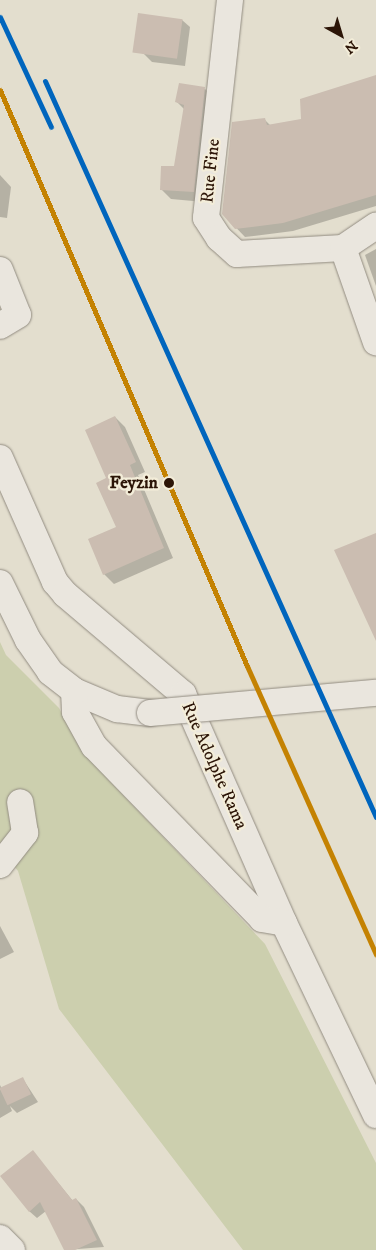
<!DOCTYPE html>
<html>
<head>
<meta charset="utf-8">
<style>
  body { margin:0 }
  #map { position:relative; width:376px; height:1250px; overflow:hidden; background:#e3dece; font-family:"IM FELL DW Pica",serif }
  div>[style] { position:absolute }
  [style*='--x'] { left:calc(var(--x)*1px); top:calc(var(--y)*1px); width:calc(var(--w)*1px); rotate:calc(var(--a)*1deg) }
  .green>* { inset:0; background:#cccfae }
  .shadow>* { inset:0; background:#0003 }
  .building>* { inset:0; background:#cbbdb1; transform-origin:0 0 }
  .roads { filter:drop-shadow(0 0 1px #928c81) drop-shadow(0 0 1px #928c81) }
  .minor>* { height:26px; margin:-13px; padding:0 13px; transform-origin:13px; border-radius:13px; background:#eae6de }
  .bridges { filter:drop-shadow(0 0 1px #928c81) drop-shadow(0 0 1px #928c81) }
  .minor-bridge>* { height:26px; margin:-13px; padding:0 13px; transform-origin:13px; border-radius:13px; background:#eae6de }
  .rail-1>* { height:5px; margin:-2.5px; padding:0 2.5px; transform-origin:2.5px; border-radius:2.5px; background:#c48202 }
  .rail-2>* { height:5px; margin:-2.5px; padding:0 2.5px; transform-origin:2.5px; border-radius:2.5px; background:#0065bd }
  .dots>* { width:14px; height:14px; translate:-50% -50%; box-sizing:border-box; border:2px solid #f3edd9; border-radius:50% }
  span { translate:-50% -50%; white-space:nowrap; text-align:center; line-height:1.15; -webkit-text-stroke:4.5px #f3edd9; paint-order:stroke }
  .street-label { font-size:18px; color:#2c1507 }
  .stop-label { font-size:18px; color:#2c1507; font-weight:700 }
  .right { translate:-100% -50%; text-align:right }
  .north { position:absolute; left:316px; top:10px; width:50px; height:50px; -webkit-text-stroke:4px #f3edd9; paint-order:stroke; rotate:141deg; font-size:14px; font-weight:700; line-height:20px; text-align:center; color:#2c1507 }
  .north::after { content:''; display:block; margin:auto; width:18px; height:22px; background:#2c1507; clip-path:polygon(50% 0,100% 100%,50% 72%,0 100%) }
</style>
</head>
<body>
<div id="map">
  <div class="green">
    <div style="clip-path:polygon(0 642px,6px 655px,59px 708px,83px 753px,265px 944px,376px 1163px,376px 1250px,243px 1250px,59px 1009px,18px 871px,0 849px)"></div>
  </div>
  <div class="shadow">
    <div style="clip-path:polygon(182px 20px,190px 27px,185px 66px,152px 62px,144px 54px)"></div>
    <div style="clip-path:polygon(376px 76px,376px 206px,293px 231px,245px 237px,223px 214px,265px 120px,271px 126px,303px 120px,301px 100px)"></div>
    <div style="clip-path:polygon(205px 89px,215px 99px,204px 202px,171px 199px,161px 189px,175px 167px,184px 109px,176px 101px)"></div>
    <div style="clip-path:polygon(0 175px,11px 187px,7px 218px,0 217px)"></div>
    <div style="clip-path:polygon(376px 249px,376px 286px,365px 255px)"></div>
    <div style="clip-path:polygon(115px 417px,125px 427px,145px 472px,138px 475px,173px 558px,114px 584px,104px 574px,117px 528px,108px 479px)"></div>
    <div style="clip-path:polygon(0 926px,14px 952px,0 959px)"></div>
    <div style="clip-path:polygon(23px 1079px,38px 1102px,17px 1113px,10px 1106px,12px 1111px,0 1118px,0 1085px,2px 1089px)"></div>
    <div style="clip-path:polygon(32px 1151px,73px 1201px,76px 1199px,84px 1207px,104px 1247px,65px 1250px,46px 1211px,37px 1218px,29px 1211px)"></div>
  </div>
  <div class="building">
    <div style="left:138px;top:13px;width:45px;height:40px;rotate:8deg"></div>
    <div style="clip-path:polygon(376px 75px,376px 195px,283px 223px,235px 229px,222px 214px,232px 122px,265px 118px,267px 125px,301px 119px,300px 99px)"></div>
    <div style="clip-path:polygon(179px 83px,205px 87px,194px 192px,160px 190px,161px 166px,174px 166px,184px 105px,175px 102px)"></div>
    <div style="clip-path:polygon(115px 416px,136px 462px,130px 465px,164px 548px,103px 575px,88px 539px,116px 527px,96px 483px,106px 478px,85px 430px)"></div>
    <div style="clip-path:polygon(376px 533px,376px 641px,334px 550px)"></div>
    <div style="left:23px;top:1077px;width:19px;height:26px;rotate:65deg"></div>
    <div style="clip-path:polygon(33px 1150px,72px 1200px,76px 1198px,97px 1240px,75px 1250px,64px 1250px,40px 1202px,29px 1212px,0 1176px)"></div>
  </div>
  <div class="roads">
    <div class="minor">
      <div style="--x:230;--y:0;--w:219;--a:96.3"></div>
      <div style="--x:206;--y:218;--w:24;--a:57"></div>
      <div style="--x:219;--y:238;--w:24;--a:42"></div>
      <div style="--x:237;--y:254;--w:106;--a:-3.2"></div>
      <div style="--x:343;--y:248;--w:100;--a:70.7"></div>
      <div style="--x:343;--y:248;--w:40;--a:-34"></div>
      <div style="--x:0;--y:270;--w:48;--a:68.2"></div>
      <div style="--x:18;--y:315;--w:21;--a:149"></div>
      <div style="--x:0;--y:458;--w:136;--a:66.1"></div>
      <div style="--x:55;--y:582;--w:16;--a:50"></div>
      <div style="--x:65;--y:594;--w:155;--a:40.3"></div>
      <div style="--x:183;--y:694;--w:250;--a:66.2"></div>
      <div style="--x:284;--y:923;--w:213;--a:64.4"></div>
      <div style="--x:0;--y:583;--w:64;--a:63.8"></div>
      <div style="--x:28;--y:640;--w:39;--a:55"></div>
      <div style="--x:50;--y:672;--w:31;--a:38"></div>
      <div style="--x:74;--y:691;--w:47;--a:22.7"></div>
      <div style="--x:117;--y:709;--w:33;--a:7"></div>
      <div style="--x:74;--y:691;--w:21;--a:87"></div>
      <div style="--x:75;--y:712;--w:39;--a:61"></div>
      <div style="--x:94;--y:746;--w:241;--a:45.8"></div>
      <div style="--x:262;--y:919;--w:22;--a:10"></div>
      <div style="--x:0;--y:865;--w:41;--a:-52"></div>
      <div style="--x:25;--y:833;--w:31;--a:-99"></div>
      <div style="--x:0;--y:1238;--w:17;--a:45"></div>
    </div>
  </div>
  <div class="bridges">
    <div class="minor-bridge">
      <div style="--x:150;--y:713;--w:227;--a:-5.1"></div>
    </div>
  </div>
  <div class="rail-1">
    <div style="--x:0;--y:90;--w:627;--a:66.79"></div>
    <div style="--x:247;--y:666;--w:316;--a:65.9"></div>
  </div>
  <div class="rail-2">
    <div style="--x:0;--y:17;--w:121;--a:65.1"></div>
    <div style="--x:45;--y:81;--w:807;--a:65.79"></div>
  </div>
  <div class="dots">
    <div style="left:169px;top:483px;background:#2c1507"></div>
  </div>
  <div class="street-label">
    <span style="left:211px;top:171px;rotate:-84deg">Rue Fine</span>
    <span style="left:214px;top:766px;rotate:66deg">Rue Adolphe Rama</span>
  </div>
  <div class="stop-label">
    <span class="right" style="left:158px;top:483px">Feyzin</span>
  </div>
  <div class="north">N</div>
</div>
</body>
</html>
